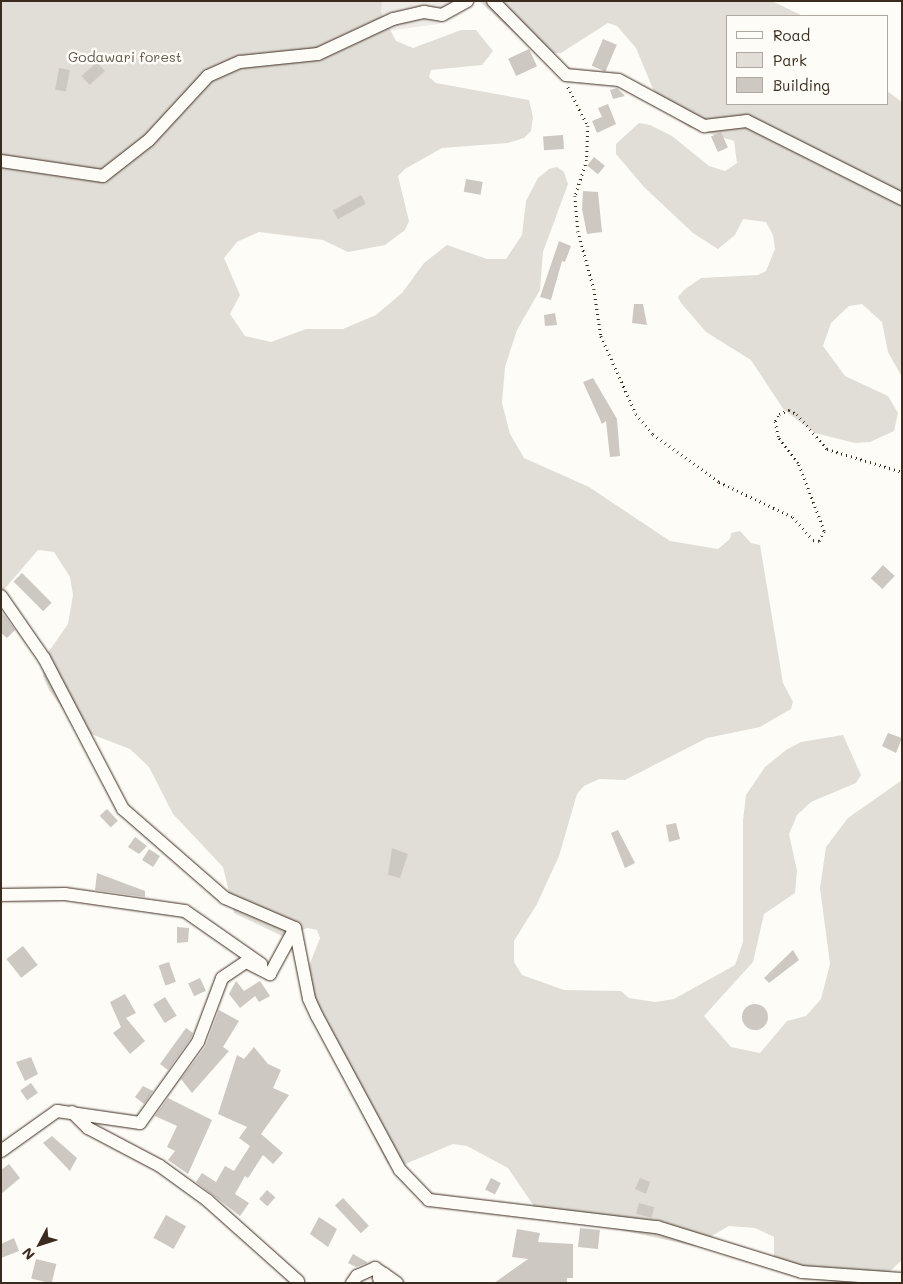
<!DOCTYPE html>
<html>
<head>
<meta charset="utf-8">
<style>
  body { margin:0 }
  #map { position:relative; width:903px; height:1284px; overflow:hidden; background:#fdfcf7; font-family:Mali,sans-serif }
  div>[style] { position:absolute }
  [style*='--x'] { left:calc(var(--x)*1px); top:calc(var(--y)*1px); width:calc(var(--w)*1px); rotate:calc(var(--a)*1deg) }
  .built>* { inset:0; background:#efece7 }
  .green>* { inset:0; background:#e1ded7 }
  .building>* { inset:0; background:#cdc8c2; transform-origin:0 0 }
  .round { border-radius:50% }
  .path>* { height:2.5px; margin-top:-1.25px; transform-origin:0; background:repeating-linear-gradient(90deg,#3b2a1e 0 1px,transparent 0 5px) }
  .roads { filter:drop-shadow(0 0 1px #3b2a1e) drop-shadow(0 0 1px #3b2a1e) }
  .street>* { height:12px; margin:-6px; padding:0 6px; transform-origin:6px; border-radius:6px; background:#fdfcf7 }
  span { translate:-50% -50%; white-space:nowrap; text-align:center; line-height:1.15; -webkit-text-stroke:5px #fdfcf7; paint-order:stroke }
  .park-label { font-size:14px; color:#64574c }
  .frame { position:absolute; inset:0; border:2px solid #3b2a1e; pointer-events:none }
  .legend { position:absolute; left:726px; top:15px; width:162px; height:90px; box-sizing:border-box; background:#fdfcf7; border:1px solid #afa8a0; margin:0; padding:6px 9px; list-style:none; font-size:15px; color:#3b2a1e }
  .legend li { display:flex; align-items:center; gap:10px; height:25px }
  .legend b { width:25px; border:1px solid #afa8a0 }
  .north { position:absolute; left:15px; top:1219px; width:50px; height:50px; -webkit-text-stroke:4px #fdfcf7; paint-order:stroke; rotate:230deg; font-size:14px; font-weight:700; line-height:20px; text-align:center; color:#3b2a1e }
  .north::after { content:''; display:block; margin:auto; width:18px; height:22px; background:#3b2a1e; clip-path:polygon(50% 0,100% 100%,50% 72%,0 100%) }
</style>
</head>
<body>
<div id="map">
  <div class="built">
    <div style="clip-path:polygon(382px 1px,461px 1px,450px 18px,438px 24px,374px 33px,371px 18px)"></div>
  </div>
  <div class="green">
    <div style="clip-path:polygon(1px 1px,382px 1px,381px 12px,396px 41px,413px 48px,461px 30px,476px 30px,493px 51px,482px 65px,431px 70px,429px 77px,436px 83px,529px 100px,533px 117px,531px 131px,524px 138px,508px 143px,442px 148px,405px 169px,398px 176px,409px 221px,405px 230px,385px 245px,348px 252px,323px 240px,259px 232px,237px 242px,224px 258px,240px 295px,230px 314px,245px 336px,271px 342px,306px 329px,343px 329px,376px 315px,402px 293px,424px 263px,447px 245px,487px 259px,506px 259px,522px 235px,526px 201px,538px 178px,549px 169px,557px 167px,564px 172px,568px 184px,543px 252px,540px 290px,517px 330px,505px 367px,502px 403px,510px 434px,524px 458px,589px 487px,670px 541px,718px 549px,730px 539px,731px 533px,740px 531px,751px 543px,760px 545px,783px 683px,793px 702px,791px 709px,760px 727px,707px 738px,625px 780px,599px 779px,584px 786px,577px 794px,559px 856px,537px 904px,514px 941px,514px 962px,522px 975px,564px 990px,621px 991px,629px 998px,655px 1002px,674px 999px,735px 965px,743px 942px,743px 820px,746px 795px,765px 767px,786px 750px,801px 742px,843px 735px,861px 775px,856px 783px,811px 802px,797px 815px,789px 834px,797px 871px,795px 893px,764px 914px,753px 962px,704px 1016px,731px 1047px,760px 1053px,787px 1021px,806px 1016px,821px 999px,830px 964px,820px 888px,826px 847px,848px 818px,902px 780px,902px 1260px,884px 1277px,864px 1283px,842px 1283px,780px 1271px,774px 1257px,774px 1237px,755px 1228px,729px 1226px,694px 1246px,538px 1212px,508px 1168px,467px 1146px,453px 1144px,403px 1165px,388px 1164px,311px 1015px,309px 966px,320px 938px,317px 930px,308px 928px,282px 936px,234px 913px,223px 867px,173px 814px,149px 767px,130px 749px,78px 729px,49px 690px,43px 676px,45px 657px,68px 624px,73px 595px,70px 577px,54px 552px,38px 550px,1px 593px)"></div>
    <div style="clip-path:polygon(479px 1px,772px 1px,803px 16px,727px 16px,727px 104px,887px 104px,887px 91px,902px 102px,902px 377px,888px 352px,882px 322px,862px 304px,849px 306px,831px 323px,823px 346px,845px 376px,888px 396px,898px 413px,894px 431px,870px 442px,855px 443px,815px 433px,784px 410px,751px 360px,706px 332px,681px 303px,678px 297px,684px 290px,701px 278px,758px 275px,766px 271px,775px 249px,773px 235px,766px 222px,743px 219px,735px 235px,718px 249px,693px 233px,644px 187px,616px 154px,616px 144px,639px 123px,650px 125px,672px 136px,709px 166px,725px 171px,737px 163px,734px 141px,689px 127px,675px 117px,653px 89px,636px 48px,617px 26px,608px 23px,561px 53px,545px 53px,523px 41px)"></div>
  </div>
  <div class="building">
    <div style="left:603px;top:39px;width:15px;height:29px;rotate:23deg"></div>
    <div style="left:529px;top:49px;width:19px;height:23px;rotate:65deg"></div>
    <div style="left:97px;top:62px;width:12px;height:21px;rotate:48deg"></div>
    <div style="left:59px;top:68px;width:11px;height:22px;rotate:10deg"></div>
    <div style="clip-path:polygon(617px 88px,625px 96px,613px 99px,610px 90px)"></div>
    <div style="clip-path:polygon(608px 104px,616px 124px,597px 133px,592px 121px,602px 117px,598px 108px)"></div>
    <div style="left:721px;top:132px;width:17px;height:11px;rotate:66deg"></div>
    <div style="left:563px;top:135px;width:14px;height:20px;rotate:86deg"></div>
    <div style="left:594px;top:157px;width:14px;height:11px;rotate:39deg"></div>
    <div style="left:466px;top:179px;width:17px;height:13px;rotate:10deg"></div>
    <div style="clip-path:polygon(583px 191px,598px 192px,602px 232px,587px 234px,582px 209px)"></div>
    <div style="left:361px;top:195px;width:10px;height:32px;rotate:61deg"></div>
    <div style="clip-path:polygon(559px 241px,571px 246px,565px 262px,562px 261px,551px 300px,540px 297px)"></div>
    <div style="clip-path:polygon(634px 304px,643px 304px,647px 325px,632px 323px)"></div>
    <div style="clip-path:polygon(555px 313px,557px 325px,545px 326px,544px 315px)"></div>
    <div style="clip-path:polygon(593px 378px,617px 419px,620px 456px,610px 457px,606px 421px,602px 424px,583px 382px)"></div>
    <div style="left:883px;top:565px;width:16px;height:18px;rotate:43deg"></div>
    <div style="left:22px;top:573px;width:42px;height:12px;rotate:45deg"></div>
    <div style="clip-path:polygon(1px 611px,15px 630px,7px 638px,1px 633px)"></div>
    <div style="clip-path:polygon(888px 733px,902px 738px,896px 753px,882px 746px)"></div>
    <div style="left:107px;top:809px;width:16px;height:10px;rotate:47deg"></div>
    <div style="clip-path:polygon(676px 823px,680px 839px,669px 842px,666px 825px)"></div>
    <div style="clip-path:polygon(618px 830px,635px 863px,625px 868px,611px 833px)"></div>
    <div style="clip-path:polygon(135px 837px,147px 846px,139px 854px,128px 847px)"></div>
    <div style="clip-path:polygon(392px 848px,408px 854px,400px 878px,388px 875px)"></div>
    <div style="left:149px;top:849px;width:13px;height:13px;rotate:32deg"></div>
    <div style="clip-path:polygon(97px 873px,145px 891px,145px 897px,95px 890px)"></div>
    <div style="clip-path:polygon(177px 927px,189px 928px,188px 942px,177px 943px)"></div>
    <div style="left:23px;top:946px;width:24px;height:21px;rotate:52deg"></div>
    <div style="clip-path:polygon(793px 950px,799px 960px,769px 983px,764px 978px)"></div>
    <div style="left:169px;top:962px;width:21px;height:11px;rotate:71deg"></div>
    <div style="left:200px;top:978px;width:14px;height:13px;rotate:65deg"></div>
    <div style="clip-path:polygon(236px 981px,244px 991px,260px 981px,270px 996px,259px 1002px,255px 996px,240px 1008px,229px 994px)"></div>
    <div style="clip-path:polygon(125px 994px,136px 1013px,126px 1018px,145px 1041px,130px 1054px,113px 1033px,121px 1027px,110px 1002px)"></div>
    <div style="left:165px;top:997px;width:22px;height:14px;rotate:58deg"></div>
    <div class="round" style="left:742px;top:1004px;width:26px;height:26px"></div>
    <div style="clip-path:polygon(219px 1010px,239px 1021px,223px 1047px,229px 1051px,192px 1093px,181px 1079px,205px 1047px)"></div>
    <div style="clip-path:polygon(186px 1028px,193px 1033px,191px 1038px,168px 1070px,160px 1064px)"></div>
    <div style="clip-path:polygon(254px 1047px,268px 1064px,281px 1070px,273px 1088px,289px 1095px,261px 1134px,283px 1153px,273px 1164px,263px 1155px,248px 1178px,245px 1176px,235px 1194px,249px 1203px,240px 1216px,196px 1182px,202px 1173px,216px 1182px,225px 1166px,234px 1171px,250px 1146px,239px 1138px,247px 1127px,218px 1114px,237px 1055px,244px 1059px)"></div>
    <div style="clip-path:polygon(31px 1057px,38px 1074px,25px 1081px,16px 1062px)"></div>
    <div style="left:31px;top:1083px;width:12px;height:13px;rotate:55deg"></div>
    <div style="clip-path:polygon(143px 1086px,153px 1091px,144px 1104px,135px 1097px)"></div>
    <div style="clip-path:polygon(168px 1098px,212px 1120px,188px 1174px,168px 1160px,175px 1151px,167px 1147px,177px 1126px,155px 1116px)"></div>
    <div style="clip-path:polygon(52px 1136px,77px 1158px,70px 1171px,43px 1143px)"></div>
    <div style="clip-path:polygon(9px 1164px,20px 1178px,1px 1194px,1px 1170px)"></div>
    <div style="left:491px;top:1178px;width:11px;height:13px;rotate:27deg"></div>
    <div style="clip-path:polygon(640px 1178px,650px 1182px,646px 1194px,635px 1189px)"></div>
    <div style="left:267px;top:1190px;width:11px;height:12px;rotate:41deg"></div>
    <div style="left:343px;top:1198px;width:38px;height:11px;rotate:47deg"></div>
    <div style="left:639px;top:1203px;width:16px;height:11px;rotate:15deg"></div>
    <div style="left:166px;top:1215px;width:23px;height:26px;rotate:29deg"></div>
    <div style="clip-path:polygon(319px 1217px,337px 1229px,328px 1247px,310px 1234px)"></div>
    <div style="left:580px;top:1228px;width:20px;height:19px;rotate:6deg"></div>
    <div style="clip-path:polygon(517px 1229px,540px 1233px,538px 1242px,573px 1244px,573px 1278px,567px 1278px,567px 1283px,494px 1283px,528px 1259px,512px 1257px)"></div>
    <div style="clip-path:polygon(14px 1238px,19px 1251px,1px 1258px,1px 1244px)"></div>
    <div style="clip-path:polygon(353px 1254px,367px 1262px,367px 1263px,356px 1267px,348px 1263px)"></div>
    <div style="left:36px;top:1259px;width:21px;height:20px;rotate:14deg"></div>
  </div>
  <div class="path">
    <div style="--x:568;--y:87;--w:44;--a:62.9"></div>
    <div style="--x:588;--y:126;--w:34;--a:92"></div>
    <div style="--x:587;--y:160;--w:38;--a:108"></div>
    <div style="--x:575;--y:196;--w:35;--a:85"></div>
    <div style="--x:578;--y:231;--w:60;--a:74.6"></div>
    <div style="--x:594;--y:289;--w:48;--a:81.5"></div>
    <div style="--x:601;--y:336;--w:85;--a:65.8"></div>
    <div style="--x:636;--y:414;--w:26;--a:50"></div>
    <div style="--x:653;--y:434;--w:82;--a:36"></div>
    <div style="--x:719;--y:482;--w:82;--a:25.3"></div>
    <div style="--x:793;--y:517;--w:30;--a:49"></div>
    <div style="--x:813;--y:540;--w:6;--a:9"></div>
    <div style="--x:819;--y:541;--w:11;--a:-63"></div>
    <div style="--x:824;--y:531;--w:73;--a:-110.9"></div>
    <div style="--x:798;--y:463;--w:33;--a:-128"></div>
    <div style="--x:778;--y:437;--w:16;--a:-101"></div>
    <div style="--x:775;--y:421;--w:8;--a:-60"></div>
    <div style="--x:779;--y:414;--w:11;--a:-22"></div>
    <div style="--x:789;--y:410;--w:9;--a:27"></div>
    <div style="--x:797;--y:414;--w:46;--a:49.4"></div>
    <div style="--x:827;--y:449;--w:78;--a:17"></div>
  </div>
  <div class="roads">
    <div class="street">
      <div style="--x:493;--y:1;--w:104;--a:45.4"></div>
      <div style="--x:566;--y:75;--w:53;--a:5.4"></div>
      <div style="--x:619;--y:80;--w:97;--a:28.4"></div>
      <div style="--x:704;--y:126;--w:43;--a:-6.6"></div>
      <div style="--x:747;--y:121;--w:174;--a:26.7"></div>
      <div style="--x:1;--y:161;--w:103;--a:8.4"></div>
      <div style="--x:103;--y:176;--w:58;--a:-38"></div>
      <div style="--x:149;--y:140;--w:87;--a:-47.3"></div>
      <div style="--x:208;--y:76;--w:35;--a:-24"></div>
      <div style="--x:240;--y:62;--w:78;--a:-5.9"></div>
      <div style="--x:318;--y:54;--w:83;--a:-25"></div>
      <div style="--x:393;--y:19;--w:32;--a:-13"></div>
      <div style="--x:424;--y:12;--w:18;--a:9"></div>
      <div style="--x:442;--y:15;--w:29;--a:-29"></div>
      <div style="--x:1;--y:596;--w:75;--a:55.3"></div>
      <div style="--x:44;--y:658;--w:170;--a:62.4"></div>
      <div style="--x:123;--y:809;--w:135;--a:41.1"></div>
      <div style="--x:225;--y:898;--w:76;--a:23.2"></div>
      <div style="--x:1;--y:895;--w:64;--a:-0.9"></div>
      <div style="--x:65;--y:894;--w:121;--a:8.1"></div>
      <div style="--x:185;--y:911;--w:93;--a:34.9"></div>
      <div style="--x:295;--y:928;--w:72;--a:78.8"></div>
      <div style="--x:309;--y:999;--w:19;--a:65"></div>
      <div style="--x:317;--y:1016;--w:175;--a:61.7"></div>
      <div style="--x:400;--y:1170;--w:42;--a:46"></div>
      <div style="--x:429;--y:1200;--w:230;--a:6.8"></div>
      <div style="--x:657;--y:1227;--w:152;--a:17.2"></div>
      <div style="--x:802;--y:1272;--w:100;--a:4"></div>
      <div style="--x:72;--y:1112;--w:23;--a:45"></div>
      <div style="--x:88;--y:1128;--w:81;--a:27.8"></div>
      <div style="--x:160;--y:1166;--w:58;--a:35.9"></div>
      <div style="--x:207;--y:1200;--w:122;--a:41.7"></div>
      <div style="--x:1;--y:1151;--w:69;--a:-35.5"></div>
      <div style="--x:57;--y:1111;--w:84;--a:8.2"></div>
      <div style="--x:140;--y:1123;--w:100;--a:-54.4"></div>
      <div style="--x:198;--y:1042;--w:68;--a:-69.4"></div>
      <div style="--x:222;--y:978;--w:29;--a:-34"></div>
      <div style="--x:246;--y:962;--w:27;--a:27"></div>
      <div style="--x:270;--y:974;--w:52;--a:-61.5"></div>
      <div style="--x:352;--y:1283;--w:9;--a:-54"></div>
      <div style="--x:357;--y:1276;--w:20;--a:-24"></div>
      <div style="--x:375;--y:1268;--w:11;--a:34"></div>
      <div style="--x:380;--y:1283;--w:6;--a:-99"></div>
      <div style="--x:379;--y:1277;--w:6;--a:-31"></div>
      <div style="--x:384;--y:1274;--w:16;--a:35"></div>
    </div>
  </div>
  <div class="park-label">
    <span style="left:125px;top:57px">Godawari forest</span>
  </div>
  <div class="frame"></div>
  <ul class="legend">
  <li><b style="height:6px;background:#fdfcf7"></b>Road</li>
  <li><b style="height:14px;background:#e1ded7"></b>Park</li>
  <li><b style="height:14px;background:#cdc8c2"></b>Building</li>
  </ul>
  <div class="north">N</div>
</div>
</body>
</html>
